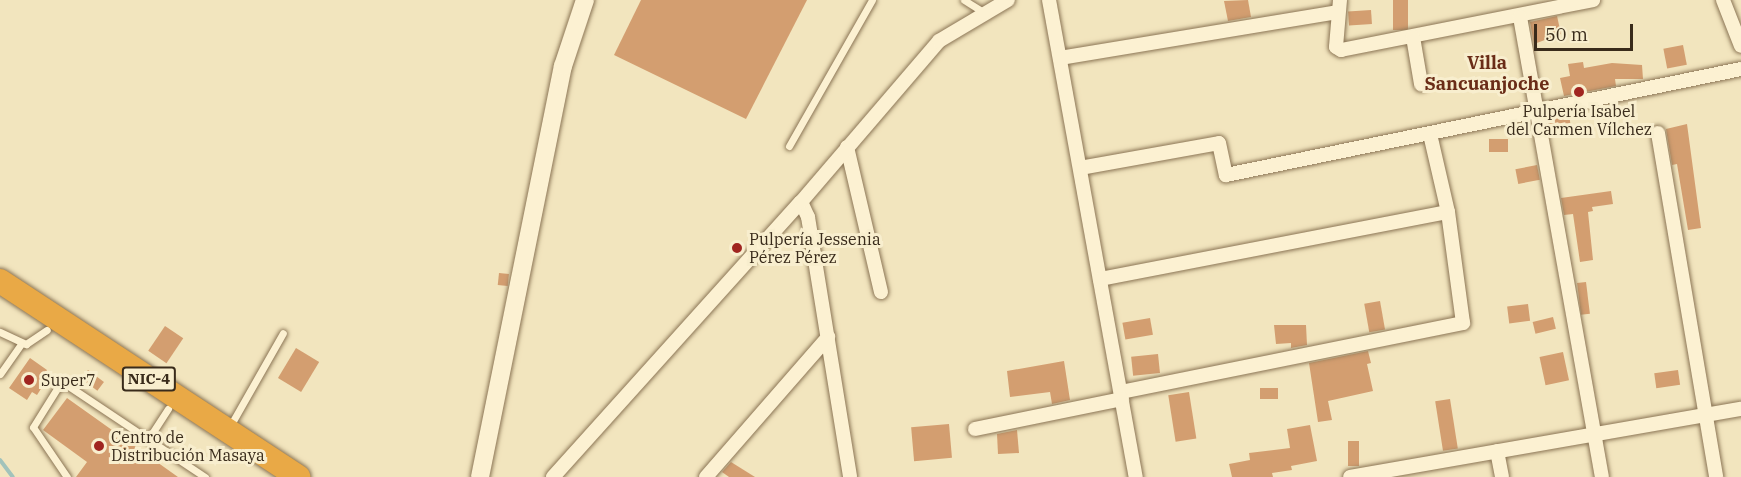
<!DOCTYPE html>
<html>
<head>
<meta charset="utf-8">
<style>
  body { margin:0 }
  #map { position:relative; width:1741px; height:477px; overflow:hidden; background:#f2e5be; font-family:"IBM Plex Serif",serif }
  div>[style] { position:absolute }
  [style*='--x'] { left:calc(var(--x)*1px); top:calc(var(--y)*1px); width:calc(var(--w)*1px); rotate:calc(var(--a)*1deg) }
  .stream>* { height:4px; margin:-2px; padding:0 2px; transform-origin:2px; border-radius:2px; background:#a2c3bb }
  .building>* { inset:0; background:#d39e70; transform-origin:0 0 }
  .roads { filter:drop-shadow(0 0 2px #8b7555) drop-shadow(0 0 2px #8b7555) }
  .lane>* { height:7px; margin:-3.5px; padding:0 3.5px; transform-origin:3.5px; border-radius:3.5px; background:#fcf1d2 }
  .street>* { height:14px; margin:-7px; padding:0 7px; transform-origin:7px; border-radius:7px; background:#fcf1d2 }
  .secondary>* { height:18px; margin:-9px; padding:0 9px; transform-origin:9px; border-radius:9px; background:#fcf1d2 }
  .highway>* { height:24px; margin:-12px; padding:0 12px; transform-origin:12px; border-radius:12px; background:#e9a946 }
  .dots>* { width:16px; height:16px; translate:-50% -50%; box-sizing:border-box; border:3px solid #f8eece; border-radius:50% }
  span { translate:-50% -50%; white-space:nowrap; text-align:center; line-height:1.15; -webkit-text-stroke:6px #f8eece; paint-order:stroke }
  .shield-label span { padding:2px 4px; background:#f8eece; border:2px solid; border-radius:4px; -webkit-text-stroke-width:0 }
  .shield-label { font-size:15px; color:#392b1b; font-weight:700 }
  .poi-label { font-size:16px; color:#392b1b }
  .left { translate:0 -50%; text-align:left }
  .neighbourhood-label { font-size:18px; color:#6a2c17; font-weight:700 }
  .scale { position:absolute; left:1534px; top:24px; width:99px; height:27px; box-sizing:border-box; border:3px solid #392b1b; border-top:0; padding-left:8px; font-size:18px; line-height:21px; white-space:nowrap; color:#392b1b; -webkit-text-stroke:4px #f8eece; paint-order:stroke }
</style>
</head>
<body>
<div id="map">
  <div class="stream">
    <div style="--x:0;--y:460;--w:21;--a:53"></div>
  </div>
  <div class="building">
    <div style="clip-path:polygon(641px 0,807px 0,746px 119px,614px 55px)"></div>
    <div style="clip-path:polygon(1248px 0,1251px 17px,1228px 21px,1224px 1px)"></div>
    <div style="left:1393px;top:0;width:15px;height:30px"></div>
    <div style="left:1371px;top:10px;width:14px;height:23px;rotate:86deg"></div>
    <div style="clip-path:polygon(1557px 16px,1561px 34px,1534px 44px,1530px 22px)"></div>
    <div style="left:1683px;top:45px;width:20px;height:20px;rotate:79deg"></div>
    <div style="clip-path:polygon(1583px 62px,1584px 68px,1612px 63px,1642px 65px,1643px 79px,1615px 79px,1616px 86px,1564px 96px,1560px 78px,1570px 76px,1568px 64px)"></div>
    <div style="left:1569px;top:114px;width:21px;height:22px;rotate:82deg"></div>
    <div style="clip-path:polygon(1687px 124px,1701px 228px,1688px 230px,1677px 164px,1672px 165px,1666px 129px)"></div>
    <div style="left:1489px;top:139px;width:19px;height:13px"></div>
    <div style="left:1537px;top:165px;width:15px;height:22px;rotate:79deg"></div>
    <div style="clip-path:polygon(1611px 191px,1613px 204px,1592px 207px,1593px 211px,1588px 212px,1593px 260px,1580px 262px,1573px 214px,1564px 215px,1561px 198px)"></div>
    <div style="left:499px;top:273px;width:10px;height:12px;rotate:6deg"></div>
    <div style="left:1586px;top:282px;width:32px;height:9px;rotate:83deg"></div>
    <div style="left:1380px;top:301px;width:29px;height:16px;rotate:80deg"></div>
    <div style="left:1528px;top:304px;width:17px;height:21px;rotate:83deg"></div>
    <div style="left:1553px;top:317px;width:12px;height:21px;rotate:76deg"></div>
    <div style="left:1150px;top:318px;width:17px;height:28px;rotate:80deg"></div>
    <div style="clip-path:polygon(1274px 325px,1306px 325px,1307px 345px,1291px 348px,1291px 343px,1276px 344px)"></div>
    <div style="left:165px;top:326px;width:22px;height:30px;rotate:34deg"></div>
    <div style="left:296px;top:348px;width:27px;height:35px;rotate:31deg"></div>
    <div style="clip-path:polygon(1368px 351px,1371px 363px,1367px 364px,1373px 391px,1328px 401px,1332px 420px,1318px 422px,1309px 363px)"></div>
    <div style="left:1563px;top:352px;width:29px;height:24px;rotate:78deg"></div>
    <div style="left:1158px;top:354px;width:19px;height:27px;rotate:84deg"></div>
    <div style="clip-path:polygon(30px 358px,47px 370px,42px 379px,46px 381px,37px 395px,32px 392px,27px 400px,9px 388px)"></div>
    <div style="clip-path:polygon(1064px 361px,1070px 400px,1052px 404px,1050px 392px,1010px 397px,1007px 371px)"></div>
    <div style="left:88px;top:370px;width:20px;height:11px;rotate:37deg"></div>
    <div style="left:1678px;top:370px;width:15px;height:24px;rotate:82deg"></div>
    <div style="left:1260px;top:388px;width:18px;height:11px"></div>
    <div style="left:1189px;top:392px;width:47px;height:21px;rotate:81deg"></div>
    <div style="clip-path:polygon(67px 398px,178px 477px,76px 477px,87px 462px,43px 430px)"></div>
    <div style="left:1450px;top:399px;width:50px;height:15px;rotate:81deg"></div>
    <div style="left:949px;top:424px;width:34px;height:38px;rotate:85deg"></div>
    <div style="clip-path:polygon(1310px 425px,1317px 461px,1291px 466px,1292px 470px,1272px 473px,1273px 477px,1232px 477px,1229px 464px,1250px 460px,1249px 453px,1290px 448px,1287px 429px)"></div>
    <div style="clip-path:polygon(1017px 430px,1019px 453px,998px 454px,997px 434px)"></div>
    <div style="left:1348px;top:441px;width:11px;height:25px"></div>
    <div style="clip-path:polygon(731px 462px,755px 477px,729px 477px,722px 472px)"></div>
  </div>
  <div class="roads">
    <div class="lane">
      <div style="--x:964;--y:0;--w:22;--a:32"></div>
      <div style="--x:789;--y:146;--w:168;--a:-60.4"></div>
      <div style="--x:0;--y:332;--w:29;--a:25"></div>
      <div style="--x:26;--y:344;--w:25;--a:-34"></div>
      <div style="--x:0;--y:374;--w:37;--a:-55"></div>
      <div style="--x:229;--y:428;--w:109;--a:-60.4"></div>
      <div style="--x:149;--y:438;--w:35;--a:-57"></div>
      <div style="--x:67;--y:477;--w:60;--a:-124.2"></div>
      <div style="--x:33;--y:427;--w:47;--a:-58"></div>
      <div style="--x:58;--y:387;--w:9;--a:-13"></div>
      <div style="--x:67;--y:385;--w:166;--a:33.7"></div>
    </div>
    <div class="street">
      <div style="--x:1049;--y:0;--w:485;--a:79.7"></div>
      <div style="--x:1340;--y:0;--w:47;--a:94.9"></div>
      <div style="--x:1336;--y:47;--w:6;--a:31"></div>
      <div style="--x:1341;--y:50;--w:257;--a:-11.2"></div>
      <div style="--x:1723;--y:0;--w:49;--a:68.6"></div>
      <div style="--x:1520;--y:17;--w:467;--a:79.9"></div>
      <div style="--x:1413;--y:37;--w:48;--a:80.3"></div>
      <div style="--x:1060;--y:58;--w:281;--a:-9.4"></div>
      <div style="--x:1658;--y:133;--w:349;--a:80.4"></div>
      <div style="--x:847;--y:147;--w:149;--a:76.8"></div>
      <div style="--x:1080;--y:168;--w:141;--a:-10.2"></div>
      <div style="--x:1219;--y:143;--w:33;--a:78"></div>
      <div style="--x:1226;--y:175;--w:526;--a:-11.63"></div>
      <div style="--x:801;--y:202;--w:17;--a:65"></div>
      <div style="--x:808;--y:217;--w:263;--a:80.8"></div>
      <div style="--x:1100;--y:279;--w:354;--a:-10.9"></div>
      <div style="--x:1121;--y:392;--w:349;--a:-11.4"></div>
      <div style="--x:1463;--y:323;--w:112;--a:-97.7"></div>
      <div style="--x:1448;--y:212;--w:80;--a:-103"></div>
      <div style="--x:975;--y:429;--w:150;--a:-11.5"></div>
      <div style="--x:1497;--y:451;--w:26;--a:79"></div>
      <div style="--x:553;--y:477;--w:370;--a:-48"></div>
      <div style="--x:801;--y:202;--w:212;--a:-49.4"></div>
      <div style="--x:939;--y:41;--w:80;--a:-30.7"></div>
      <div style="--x:706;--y:477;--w:186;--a:-48.9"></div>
      <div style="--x:1350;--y:477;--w:397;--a:-9.9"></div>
    </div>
    <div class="secondary">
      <div style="--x:480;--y:477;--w:419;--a:-78.6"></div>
      <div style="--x:563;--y:66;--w:70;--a:-71.6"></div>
    </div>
    <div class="highway">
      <div style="--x:0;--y:281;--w:357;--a:33.3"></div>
    </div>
  </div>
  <div class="dots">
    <div style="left:1579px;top:92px;background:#a02520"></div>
    <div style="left:737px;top:248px;background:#a02520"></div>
    <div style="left:29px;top:380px;background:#a02520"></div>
    <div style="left:99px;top:446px;background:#a02520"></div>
  </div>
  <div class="shield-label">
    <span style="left:149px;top:379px">NIC-4</span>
  </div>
  <div class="poi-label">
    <span style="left:1579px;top:120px">Pulpería Isabel<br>del Carmen Vílchez</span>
    <span class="left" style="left:749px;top:248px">Pulpería Jessenia<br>Pérez Pérez</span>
    <span class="left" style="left:41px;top:380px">Super7</span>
    <span class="left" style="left:111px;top:446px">Centro de<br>Distribución Masaya</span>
  </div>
  <div class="neighbourhood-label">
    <span style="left:1487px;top:74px">Villa<br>Sancuanjoche</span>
  </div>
  <div class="scale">50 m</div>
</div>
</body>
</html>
